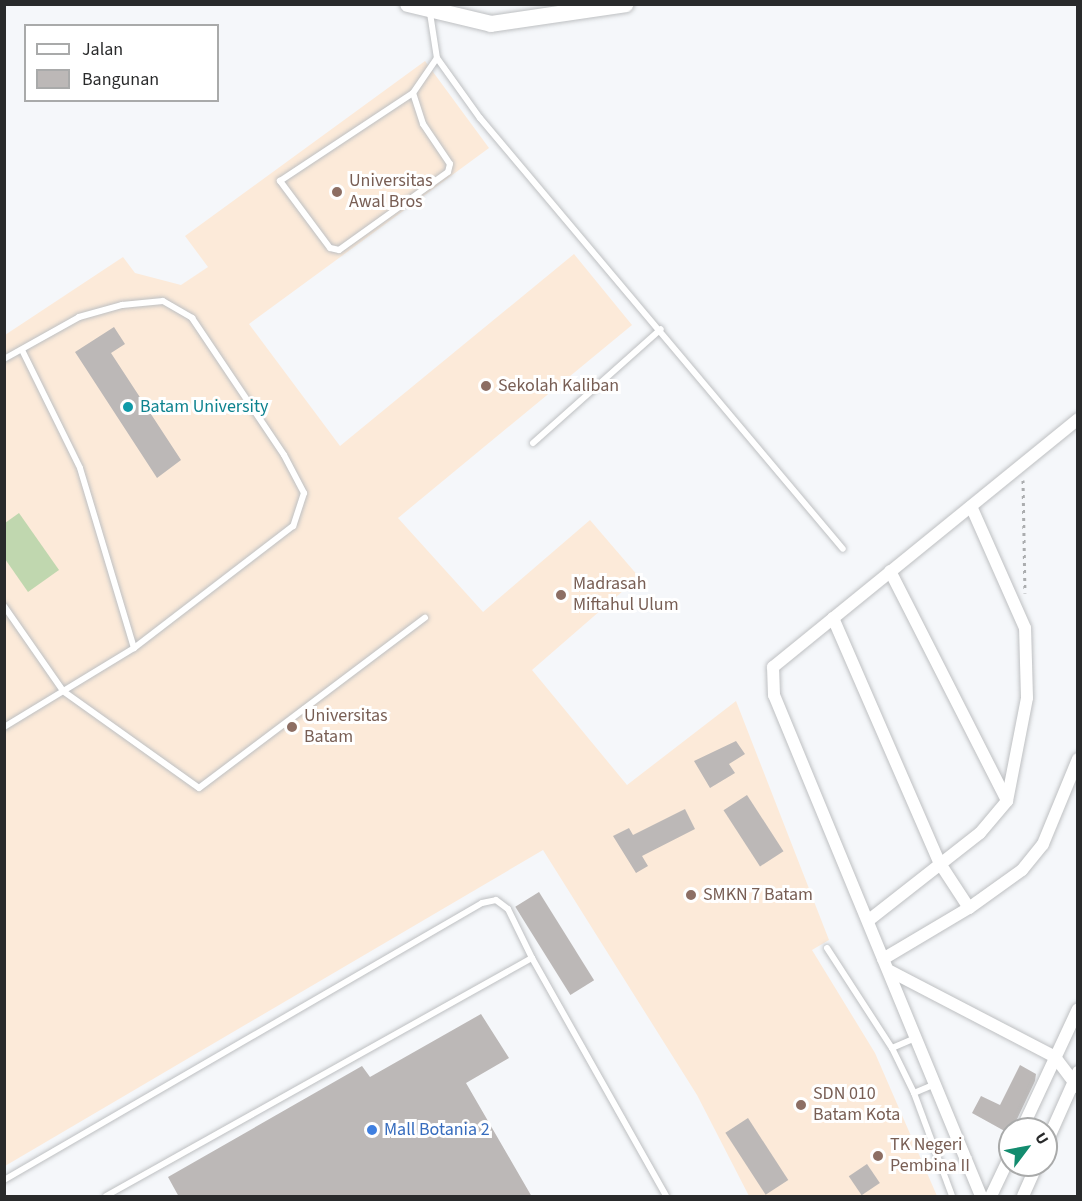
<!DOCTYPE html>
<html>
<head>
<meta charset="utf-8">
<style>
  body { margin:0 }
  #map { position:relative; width:1082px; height:1201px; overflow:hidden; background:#f5f7fa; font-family:"Source Sans 3",sans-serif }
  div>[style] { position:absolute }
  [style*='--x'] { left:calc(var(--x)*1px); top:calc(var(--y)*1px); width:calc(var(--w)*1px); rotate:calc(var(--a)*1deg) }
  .education>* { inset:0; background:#fcead9 }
  .green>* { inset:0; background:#c0d7af }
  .building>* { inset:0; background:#bcb8b7; transform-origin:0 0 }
  .path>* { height:3px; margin-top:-1.5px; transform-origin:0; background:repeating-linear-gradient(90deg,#abadaf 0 3px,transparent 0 7.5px) }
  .roads { filter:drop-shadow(0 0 2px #bec0c2) drop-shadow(0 0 2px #bec0c2) }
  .service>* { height:6px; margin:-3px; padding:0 3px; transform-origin:3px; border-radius:3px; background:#fff }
  .minor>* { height:12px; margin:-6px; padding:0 6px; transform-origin:6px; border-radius:6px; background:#fff }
  .secondary>* { height:16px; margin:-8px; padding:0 8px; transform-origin:8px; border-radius:8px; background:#fff }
  .dots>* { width:16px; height:16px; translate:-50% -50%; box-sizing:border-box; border:3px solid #fff; border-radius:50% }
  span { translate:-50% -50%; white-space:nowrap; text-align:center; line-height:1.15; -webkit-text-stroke:6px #fff; paint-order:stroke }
  .education-label { font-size:18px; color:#785e54 }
  .left { translate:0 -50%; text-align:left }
  .culture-label { font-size:18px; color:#0d838f }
  .shop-label { font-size:18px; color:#366cbe }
  .frame { position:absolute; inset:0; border:6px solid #292a2b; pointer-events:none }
  .legend { position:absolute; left:24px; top:24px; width:195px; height:78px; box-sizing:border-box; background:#fff; border:2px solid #a9aaaa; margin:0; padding:8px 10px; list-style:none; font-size:18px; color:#292a2b }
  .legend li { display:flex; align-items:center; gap:12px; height:30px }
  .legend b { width:30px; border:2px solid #a9aaaa }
  .north { position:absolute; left:998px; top:1117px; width:60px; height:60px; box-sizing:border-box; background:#fff; border:2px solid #a9aaaa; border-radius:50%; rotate:58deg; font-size:16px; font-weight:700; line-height:24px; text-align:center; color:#292a2b }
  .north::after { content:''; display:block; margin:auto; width:21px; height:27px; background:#138c6f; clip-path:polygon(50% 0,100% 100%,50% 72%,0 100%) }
</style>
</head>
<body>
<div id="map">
  <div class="education">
    <div style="clip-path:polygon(425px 61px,489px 148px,249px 324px,340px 446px,574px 254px,632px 325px,398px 518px,483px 612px,590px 520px,639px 577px,532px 670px,627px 785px,736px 701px,829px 940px,812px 950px,875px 1053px,937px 1196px,749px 1196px,697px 1095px,543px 850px,5px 1166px,5px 335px,123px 257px,135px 273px,181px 285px,208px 267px,185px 236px)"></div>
  </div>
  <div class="green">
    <div style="clip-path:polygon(19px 513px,59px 570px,28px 592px,5px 559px,5px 523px)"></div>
  </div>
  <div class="building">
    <div style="clip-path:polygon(114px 327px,125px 344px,111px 353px,181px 460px,157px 478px,75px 352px)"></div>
    <div style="clip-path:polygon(736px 741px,745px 754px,729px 764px,735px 773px,710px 788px,694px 761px)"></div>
    <div style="left:747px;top:795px;width:67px;height:28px;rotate:57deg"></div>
    <div style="clip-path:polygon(685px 809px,695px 829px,642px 856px,648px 866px,636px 873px,613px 836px,629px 828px,633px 835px)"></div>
    <div style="left:539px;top:892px;width:104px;height:28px;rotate:58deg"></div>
    <div style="clip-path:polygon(481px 1014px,509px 1058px,466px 1083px,532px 1197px,179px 1197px,168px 1177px,362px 1066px,370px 1077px)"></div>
    <div style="clip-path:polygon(1020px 1065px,1036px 1074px,1035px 1081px,1010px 1134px,972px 1113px,981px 1096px,1000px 1105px)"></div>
    <div style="left:748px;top:1118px;width:74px;height:27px;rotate:57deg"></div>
    <div style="left:867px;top:1164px;width:23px;height:22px;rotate:56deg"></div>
  </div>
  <div class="path">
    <div style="--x:1023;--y:480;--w:113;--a:89"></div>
  </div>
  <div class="roads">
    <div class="service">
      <div style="--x:430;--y:13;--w:46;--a:81.2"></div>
      <div style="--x:437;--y:58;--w:74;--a:54.4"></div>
      <div style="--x:480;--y:118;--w:563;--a:49.89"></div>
      <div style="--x:413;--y:93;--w:33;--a:72"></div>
      <div style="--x:423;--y:124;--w:48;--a:56"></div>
      <div style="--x:450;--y:164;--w:8;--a:104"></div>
      <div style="--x:448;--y:172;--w:134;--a:144.4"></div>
      <div style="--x:339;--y:250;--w:9;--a:-167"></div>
      <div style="--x:330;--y:248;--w:84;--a:-126.7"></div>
      <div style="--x:280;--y:181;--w:159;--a:-33.5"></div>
      <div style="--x:413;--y:93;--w:42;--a:-55.6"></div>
      <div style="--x:22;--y:350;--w:131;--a:63.8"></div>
      <div style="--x:80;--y:468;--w:188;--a:73.3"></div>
      <div style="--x:4;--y:359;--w:86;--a:-29.2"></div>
      <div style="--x:79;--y:317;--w:45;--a:-15.6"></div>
      <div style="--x:122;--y:305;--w:41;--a:-5.6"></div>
      <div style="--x:163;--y:301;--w:34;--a:30"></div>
      <div style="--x:192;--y:318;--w:165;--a:56.1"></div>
      <div style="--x:284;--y:455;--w:43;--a:62.2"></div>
      <div style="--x:304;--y:493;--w:35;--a:108"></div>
      <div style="--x:293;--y:526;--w:200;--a:142.5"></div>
      <div style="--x:134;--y:648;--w:152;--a:148.7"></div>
      <div style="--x:533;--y:443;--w:171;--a:-41.7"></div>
      <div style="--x:4;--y:606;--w:103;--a:55.2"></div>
      <div style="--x:63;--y:691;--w:167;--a:35.5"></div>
      <div style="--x:199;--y:788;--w:283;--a:-37"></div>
      <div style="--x:827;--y:948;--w:119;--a:57"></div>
      <div style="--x:892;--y:1048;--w:50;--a:63.9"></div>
      <div style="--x:914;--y:1093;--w:23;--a:-23"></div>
      <div style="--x:892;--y:1048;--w:26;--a:-23"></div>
      <div style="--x:914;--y:1093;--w:110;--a:69.7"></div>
      <div style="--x:4;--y:1180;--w:552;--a:-30.09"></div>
      <div style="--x:482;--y:903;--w:14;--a:-12"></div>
      <div style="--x:496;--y:900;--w:15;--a:37"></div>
      <div style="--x:508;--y:909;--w:55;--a:63.9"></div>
      <div style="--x:106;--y:1196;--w:488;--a:-29.2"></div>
      <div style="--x:532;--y:958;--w:273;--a:60.6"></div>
    </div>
    <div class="minor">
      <div style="--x:890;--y:571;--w:258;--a:63"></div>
      <div style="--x:833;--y:618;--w:266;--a:66.5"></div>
      <div style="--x:939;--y:862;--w:55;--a:56.9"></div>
      <div style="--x:869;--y:920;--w:141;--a:-38.1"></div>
      <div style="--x:980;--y:833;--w:42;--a:-49.8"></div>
      <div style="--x:1007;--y:801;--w:105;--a:-79"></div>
      <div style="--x:1027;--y:698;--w:70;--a:-91.6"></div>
      <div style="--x:1025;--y:628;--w:133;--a:-113.9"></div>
      <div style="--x:883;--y:959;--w:100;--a:-30.7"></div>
      <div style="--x:969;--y:908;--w:65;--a:-35.6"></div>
      <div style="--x:1022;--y:870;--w:33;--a:-51"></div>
      <div style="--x:1043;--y:844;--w:92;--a:-67.6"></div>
      <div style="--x:890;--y:971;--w:186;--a:27.5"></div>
      <div style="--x:1055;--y:1057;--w:38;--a:53"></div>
      <div style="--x:1022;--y:1129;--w:132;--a:-65"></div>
      <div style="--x:1046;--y:1144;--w:79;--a:-66"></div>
      <div style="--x:981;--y:1196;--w:542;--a:-112.45"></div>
      <div style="--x:774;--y:695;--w:28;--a:-92"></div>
      <div style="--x:773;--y:667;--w:393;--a:-39.1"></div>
      <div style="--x:991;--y:1196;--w:44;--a:-64.6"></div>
      <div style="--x:1023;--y:1196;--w:34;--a:-66"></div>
    </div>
    <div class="secondary">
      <div style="--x:408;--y:4;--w:85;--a:13.5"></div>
      <div style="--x:491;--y:24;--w:136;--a:-8.4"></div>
    </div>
  </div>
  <div class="dots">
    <div style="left:337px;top:192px;background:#8d6e63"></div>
    <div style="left:486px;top:386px;background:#8d6e63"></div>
    <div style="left:128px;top:407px;background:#0f9aa8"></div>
    <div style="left:561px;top:595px;background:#8d6e63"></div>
    <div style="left:292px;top:727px;background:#8d6e63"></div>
    <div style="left:691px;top:895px;background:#8d6e63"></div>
    <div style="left:801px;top:1105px;background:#8d6e63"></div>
    <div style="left:372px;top:1130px;background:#3f7fe0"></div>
    <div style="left:878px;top:1156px;background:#8d6e63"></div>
  </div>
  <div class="education-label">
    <span class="left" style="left:349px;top:192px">Universitas<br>Awal Bros</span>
    <span class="left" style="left:498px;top:386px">Sekolah Kaliban</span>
    <span class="left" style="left:573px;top:595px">Madrasah<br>Miftahul Ulum</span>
    <span class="left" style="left:304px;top:727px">Universitas<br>Batam</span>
    <span class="left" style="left:703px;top:895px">SMKN 7 Batam</span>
    <span class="left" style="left:813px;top:1105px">SDN 010<br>Batam Kota</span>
    <span class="left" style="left:890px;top:1156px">TK Negeri<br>Pembina II</span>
  </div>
  <div class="culture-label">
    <span class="left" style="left:140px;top:407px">Batam University</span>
  </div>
  <div class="shop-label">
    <span class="left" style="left:384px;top:1130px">Mall Botania 2</span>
  </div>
  <div class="frame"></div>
  <ul class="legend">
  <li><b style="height:8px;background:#fff"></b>Jalan</li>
  <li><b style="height:16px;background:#bcb8b7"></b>Bangunan</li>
  </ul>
  <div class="north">U</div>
</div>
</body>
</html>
